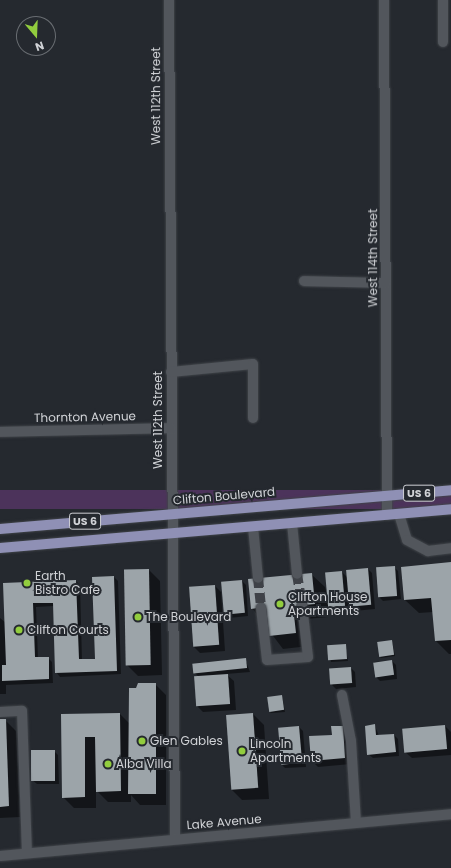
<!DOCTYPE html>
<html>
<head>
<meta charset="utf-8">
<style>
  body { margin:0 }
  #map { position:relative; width:451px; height:868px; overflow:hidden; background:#25292f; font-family:Poppins,sans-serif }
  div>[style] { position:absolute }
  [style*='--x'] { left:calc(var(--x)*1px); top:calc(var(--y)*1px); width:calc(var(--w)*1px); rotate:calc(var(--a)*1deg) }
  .green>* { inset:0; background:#4c335b; transform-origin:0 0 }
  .shadow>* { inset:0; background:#0007 }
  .building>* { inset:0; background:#9ca4a9; transform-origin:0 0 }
  .minor-tunnel>* { height:10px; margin-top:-5px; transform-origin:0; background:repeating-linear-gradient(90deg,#3f4248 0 10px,transparent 0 15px) }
  .roads { filter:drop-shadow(0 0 1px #404449) drop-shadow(0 0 1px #404449) }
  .minor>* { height:10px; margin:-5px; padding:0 5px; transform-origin:5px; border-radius:5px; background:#52565c }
  .major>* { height:10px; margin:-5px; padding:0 5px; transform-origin:5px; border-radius:5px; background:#8f90b5 }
  .dots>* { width:11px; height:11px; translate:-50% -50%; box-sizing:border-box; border:2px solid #25292f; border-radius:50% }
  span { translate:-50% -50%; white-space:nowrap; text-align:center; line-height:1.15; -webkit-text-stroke:4px #25292f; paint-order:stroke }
  .shield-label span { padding:1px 3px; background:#25292f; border:1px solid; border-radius:3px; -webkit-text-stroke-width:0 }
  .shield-label { font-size:11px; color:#d0d2d6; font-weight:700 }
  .street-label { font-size:12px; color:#d0d2d6 }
  .poi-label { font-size:12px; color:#d0d2d6 }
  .left { translate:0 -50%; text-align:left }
  .north { position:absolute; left:16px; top:16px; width:40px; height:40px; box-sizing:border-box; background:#25292f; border:1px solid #696d72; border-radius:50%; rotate:161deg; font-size:11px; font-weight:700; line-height:16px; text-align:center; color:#d0d2d6 }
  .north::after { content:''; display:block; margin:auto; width:14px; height:18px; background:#92cd3e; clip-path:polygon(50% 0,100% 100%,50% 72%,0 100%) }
</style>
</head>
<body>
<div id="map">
  <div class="green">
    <div style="left:451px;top:490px;width:19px;height:453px;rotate:90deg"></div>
  </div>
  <div class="shadow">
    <div style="clip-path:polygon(451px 563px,451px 654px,449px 654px,436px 641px,433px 612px,419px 613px,405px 600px)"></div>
    <div style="clip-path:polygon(394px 567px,398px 571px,401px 599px,383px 601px,379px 597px)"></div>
    <div style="clip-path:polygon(368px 569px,372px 573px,375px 609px,354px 611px,348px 605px,349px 610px,333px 611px,327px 606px,328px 617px,306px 619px,309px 646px,283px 649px,252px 608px,311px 574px,325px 587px,328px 598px,342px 572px,348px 578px)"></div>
    <div style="clip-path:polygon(149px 570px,160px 581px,162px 675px,138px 676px,127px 665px)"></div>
    <div style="clip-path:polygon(114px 577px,118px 581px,121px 674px,60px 677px,56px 672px,54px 606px,36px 607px,38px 658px,48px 658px,52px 662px,53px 683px,6px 685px,6px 694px,0 694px,0 618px,6px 623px,4px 584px,76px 581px,80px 585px,82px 660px,96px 660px)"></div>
    <div style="clip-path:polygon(242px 581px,246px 585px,248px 616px,229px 618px,225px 614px)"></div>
    <div style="clip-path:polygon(215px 586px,221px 592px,225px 651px,200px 653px,194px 647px)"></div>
    <div style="clip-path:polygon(392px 641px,395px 656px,381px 658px,379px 656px)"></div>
    <div style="clip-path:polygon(345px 645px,348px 661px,331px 662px,328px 646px)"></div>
    <div style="clip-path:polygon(245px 659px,250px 672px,226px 674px,234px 681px,236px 710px,203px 712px,197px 706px,199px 677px,194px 672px)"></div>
    <div style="clip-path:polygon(392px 661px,396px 665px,397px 679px,380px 681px,376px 677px,374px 662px)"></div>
    <div style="clip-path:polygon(351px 668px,355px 672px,356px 687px,336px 689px,332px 685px)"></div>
    <div style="clip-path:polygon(155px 684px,166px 695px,166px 805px,140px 805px,131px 795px,131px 802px,108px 802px,96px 790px,96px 808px,74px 808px,63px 797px,62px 715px,120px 714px,130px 724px)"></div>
    <div style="clip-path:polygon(282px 696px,285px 712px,271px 713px,269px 711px)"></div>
    <div style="clip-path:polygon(253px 714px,264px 725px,269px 799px,242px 800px,231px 789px)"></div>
    <div style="clip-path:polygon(0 720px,5px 720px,16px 731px,20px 817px,0 818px)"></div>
    <div style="clip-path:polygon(375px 726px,379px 736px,394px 735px,398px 739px,399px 756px,373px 758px,368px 754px)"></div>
    <div style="clip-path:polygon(445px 726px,451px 732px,451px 755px,412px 758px,405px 752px)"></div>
    <div style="clip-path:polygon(299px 727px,303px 731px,306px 767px,285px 768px,281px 764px)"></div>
    <div style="clip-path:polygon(342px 727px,349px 733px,351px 764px,318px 767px,312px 761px)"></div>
    <div style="clip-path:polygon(54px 751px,58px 755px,59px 784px,37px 784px,32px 780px)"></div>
  </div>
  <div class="building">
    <div style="clip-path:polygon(451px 562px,451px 640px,435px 641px,431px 598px,404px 600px,401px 567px)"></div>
    <div style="left:395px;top:566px;width:30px;height:19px;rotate:86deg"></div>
    <div style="left:368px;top:568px;width:37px;height:22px;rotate:85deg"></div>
    <div style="left:149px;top:569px;width:96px;height:25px;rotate:89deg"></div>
    <div style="left:342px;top:571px;width:35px;height:17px;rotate:85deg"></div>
    <div style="clip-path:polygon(312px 573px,315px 604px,293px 606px,296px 633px,269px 636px,266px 607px,251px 609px,248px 579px)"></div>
    <div style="clip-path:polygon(114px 576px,117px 671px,55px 673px,53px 603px,33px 603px,35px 657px,49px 657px,49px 679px,2px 681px,2px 665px,6px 665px,3px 583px,76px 580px,79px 659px,95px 659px,92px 577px)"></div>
    <div style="left:242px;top:580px;width:33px;height:21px;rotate:85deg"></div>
    <div style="left:215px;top:585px;width:60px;height:26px;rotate:86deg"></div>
    <div style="left:392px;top:640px;width:15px;height:15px;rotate:82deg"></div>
    <div style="left:346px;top:644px;width:15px;height:19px;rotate:86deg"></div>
    <div style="left:246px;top:658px;width:10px;height:54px;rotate:84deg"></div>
    <div style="left:392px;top:660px;width:15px;height:19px;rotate:82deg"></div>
    <div style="left:351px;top:667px;width:16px;height:22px;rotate:86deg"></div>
    <div style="left:228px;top:674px;width:30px;height:34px;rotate:86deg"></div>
    <div style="clip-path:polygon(138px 683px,156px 683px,156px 794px,128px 794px,129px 688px,136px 688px)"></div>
    <div style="left:282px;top:695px;width:15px;height:15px;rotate:82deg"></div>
    <div style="clip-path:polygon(120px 713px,121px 791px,96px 792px,95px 737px,85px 737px,85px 797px,62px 798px,61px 714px)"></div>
    <div style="left:253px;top:713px;width:75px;height:27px;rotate:86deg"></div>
    <div style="clip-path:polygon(0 719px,6px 719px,9px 806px,0 807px)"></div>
    <div style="clip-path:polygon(375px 724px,376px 735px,394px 734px,396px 752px,367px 755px,365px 726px)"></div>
    <div style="left:445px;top:725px;width:24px;height:43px;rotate:85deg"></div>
    <div style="left:299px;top:726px;width:37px;height:21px;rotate:85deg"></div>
    <div style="clip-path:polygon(331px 726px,343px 726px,345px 758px,311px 761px,309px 736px,332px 735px)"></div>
    <div style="left:31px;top:750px;width:24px;height:31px"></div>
  </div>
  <div class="minor-tunnel">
    <div style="--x:297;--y:574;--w:31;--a:81"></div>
    <div style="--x:258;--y:578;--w:30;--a:84"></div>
  </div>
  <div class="roads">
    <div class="minor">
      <div style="--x:169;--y:0;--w:839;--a:89.59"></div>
      <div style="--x:384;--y:0;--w:515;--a:89.67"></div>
      <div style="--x:443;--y:42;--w:42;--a:-90"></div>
      <div style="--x:304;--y:281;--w:82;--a:1.4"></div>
      <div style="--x:171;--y:372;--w:82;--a:-5.6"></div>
      <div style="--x:253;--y:364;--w:54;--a:90"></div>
      <div style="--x:0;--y:432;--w:171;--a:-1.3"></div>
      <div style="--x:399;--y:514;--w:27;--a:73"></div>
      <div style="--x:407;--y:540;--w:24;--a:28"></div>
      <div style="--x:428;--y:551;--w:23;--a:-7"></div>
      <div style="--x:292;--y:523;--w:51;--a:84.4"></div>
      <div style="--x:253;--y:527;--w:51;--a:84.4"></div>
      <div style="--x:261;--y:608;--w:52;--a:83.4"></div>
      <div style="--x:267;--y:660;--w:41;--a:-4.2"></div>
      <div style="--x:308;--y:657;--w:52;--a:-96.6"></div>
      <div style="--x:342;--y:695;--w:47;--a:78.9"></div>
      <div style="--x:351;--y:741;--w:82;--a:86.5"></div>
      <div style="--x:0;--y:712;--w:22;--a:-3"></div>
      <div style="--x:22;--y:711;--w:142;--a:88"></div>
      <div style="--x:0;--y:856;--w:453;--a:-5.3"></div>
    </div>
    <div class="major">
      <div style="--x:0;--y:529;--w:453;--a:-4.9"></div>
      <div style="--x:0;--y:548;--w:453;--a:-4.9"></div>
    </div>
  </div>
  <div class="dots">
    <div style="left:27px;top:583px;background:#92cd3e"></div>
    <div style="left:280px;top:604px;background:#92cd3e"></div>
    <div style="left:138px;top:617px;background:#92cd3e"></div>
    <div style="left:19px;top:630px;background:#92cd3e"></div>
    <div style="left:142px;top:741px;background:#92cd3e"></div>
    <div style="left:242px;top:751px;background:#92cd3e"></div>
    <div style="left:108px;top:764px;background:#92cd3e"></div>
  </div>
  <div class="shield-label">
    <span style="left:419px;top:493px">US 6</span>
    <span style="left:85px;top:521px">US 6</span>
  </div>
  <div class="street-label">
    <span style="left:156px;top:96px;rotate:-90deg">West 112th Street</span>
    <span style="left:373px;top:258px;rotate:-90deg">West 114th Street</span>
    <span style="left:85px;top:417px;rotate:-1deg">Thornton Avenue</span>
    <span style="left:158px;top:420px;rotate:-90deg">West 112th Street</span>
    <span style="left:224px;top:496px;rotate:-5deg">Clifton Boulevard</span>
    <span style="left:224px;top:822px;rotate:-5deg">Lake Avenue</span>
  </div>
  <div class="poi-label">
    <span class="left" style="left:35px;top:583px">Earth<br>Bistro Cafe</span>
    <span class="left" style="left:288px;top:604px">Clifton House<br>Apartments</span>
    <span class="left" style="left:146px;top:617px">The Boulevard</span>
    <span class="left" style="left:27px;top:630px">Clifton Courts</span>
    <span class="left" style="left:150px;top:741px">Glen Gables</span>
    <span class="left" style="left:250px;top:751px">Lincoln<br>Apartments</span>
    <span class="left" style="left:116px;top:764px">Alba Villa</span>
  </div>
  <div class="north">N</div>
</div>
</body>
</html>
